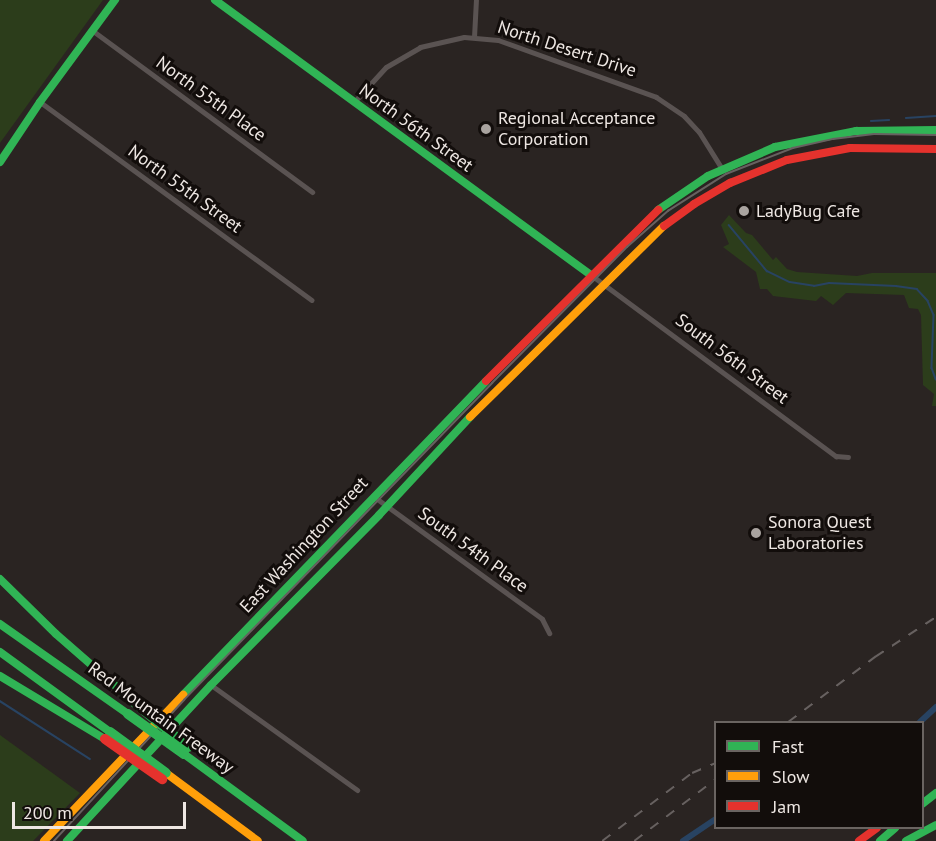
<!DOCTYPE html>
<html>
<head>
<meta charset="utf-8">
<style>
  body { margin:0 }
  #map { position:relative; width:936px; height:841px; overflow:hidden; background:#2a2422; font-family:"PT Sans",sans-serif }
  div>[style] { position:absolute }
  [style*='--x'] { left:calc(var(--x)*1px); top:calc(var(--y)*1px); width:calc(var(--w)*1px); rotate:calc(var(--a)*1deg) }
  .green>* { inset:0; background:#2c3d1b }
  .stream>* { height:1.5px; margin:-0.75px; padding:0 0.75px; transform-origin:0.75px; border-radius:0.75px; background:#284362 }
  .canal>* { height:6px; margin:-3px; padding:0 3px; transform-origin:3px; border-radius:3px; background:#284362 }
  .street>* { height:5px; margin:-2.5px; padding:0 2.5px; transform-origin:2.5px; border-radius:2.5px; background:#5a5352 }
  .fast>* { height:8px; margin:-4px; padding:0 4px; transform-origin:4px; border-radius:4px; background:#30b455 }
  .slow>* { height:8px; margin:-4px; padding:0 4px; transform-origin:4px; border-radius:4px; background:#ff9f0a }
  .jam>* { height:8px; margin:-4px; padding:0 4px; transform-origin:4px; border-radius:4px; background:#e5322d }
  .tram>* { height:1.5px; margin:-0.75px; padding:0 0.75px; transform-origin:0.75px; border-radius:0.75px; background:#676160 }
  .rail>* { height:1.5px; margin-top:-0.75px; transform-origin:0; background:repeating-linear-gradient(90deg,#676160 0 10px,transparent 0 20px) }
  .fast-bridge>* { height:10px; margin:-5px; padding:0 5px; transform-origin:5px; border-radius:5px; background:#30b455 }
  .jam-bridge>* { height:10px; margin:-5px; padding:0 5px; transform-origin:5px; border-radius:5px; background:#e5322d }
  .dots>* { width:16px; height:16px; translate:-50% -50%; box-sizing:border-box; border:3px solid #120d0b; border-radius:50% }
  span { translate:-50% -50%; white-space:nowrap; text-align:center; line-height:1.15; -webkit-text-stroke:6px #120d0b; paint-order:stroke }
  .street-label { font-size:18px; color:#eee7e3 }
  .poi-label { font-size:18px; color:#eee7e3 }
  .left { translate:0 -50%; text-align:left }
  .legend { position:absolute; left:714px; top:721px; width:210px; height:108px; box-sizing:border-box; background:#120d0b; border:2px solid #6a6461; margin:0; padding:8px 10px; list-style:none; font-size:18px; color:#eee7e3 }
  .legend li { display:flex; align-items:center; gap:12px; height:30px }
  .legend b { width:30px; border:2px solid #6a6461 }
  .scale { position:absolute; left:12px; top:802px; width:174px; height:27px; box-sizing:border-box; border:3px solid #eee7e3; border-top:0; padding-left:8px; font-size:18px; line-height:21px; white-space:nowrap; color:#eee7e3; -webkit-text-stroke:4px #120d0b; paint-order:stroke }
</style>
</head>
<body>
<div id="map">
  <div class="green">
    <div style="clip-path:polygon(0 0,103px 0,0 143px)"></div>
    <div style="clip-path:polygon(729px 215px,746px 233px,752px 235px,773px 260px,776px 257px,787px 269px,797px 272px,857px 276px,872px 273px,936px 273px,936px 406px,932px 406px,934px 394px,923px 385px,921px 315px,918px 309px,909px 308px,904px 295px,846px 293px,833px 305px,821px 296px,816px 301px,773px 296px,767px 289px,760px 289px,756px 272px,723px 247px,729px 244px,721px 225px)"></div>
    <div style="clip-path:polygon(0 735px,80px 793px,33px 841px,0 841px)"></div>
  </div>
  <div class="stream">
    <div style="--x:906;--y:118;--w:30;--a:-4"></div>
    <div style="--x:871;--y:121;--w:18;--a:-3"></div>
    <div style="--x:729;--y:225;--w:60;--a:50.4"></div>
    <div style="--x:767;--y:271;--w:25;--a:26"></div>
    <div style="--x:790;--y:282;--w:24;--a:9"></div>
    <div style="--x:814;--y:286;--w:15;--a:-11"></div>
    <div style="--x:829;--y:283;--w:67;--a:2.6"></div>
    <div style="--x:896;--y:286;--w:21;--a:8"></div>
    <div style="--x:917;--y:289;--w:16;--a:47"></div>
    <div style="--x:928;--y:301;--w:15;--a:67"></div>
    <div style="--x:934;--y:315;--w:53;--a:92.2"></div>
    <div style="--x:932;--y:368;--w:12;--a:70"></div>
    <div style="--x:0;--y:701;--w:107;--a:32.8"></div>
  </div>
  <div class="canal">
    <div style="--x:920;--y:722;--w:22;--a:-43"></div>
    <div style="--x:683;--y:841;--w:40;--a:-34"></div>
  </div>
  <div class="street">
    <div style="--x:93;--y:31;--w:272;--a:36.3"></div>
    <div style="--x:474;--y:37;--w:37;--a:-87"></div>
    <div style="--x:40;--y:102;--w:336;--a:36.1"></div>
    <div style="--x:354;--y:102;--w:47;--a:-47.6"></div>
    <div style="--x:386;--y:67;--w:39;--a:-30"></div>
    <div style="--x:420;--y:47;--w:45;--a:-12.8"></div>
    <div style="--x:464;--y:37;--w:34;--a:5"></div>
    <div style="--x:498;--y:40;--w:168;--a:19.8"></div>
    <div style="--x:656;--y:97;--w:34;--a:34"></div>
    <div style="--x:684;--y:116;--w:22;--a:47"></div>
    <div style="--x:699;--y:132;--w:44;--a:58.1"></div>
    <div style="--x:591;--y:275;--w:305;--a:36.5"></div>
    <div style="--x:836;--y:456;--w:12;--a:5"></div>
    <div style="--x:373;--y:496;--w:209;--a:36"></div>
    <div style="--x:542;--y:619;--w:16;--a:63"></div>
    <div style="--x:211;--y:685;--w:180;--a:35.7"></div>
  </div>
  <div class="fast">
    <div style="--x:215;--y:0;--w:464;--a:36.2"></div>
    <div style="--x:0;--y:162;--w:72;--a:-56.3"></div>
    <div style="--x:40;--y:102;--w:127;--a:-53.7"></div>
    <div style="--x:658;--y:210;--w:60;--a:-34.2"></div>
    <div style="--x:708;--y:176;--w:73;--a:-23.4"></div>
    <div style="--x:775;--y:147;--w:83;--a:-11.2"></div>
    <div style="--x:856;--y:131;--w:80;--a:-0.7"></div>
    <div style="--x:0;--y:579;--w:78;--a:44.5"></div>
    <div style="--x:56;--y:634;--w:105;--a:41.1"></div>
    <div style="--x:0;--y:624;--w:156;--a:35.1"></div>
    <div style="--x:0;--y:652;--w:136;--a:36"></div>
    <div style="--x:0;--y:676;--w:122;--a:31"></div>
    <div style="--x:183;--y:695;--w:436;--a:-46"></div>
    <div style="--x:184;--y:754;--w:147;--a:36.2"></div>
    <div style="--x:922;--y:804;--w:18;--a:-38"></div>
    <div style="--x:67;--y:841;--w:212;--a:-47.3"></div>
    <div style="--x:211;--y:685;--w:239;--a:-45.3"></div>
    <div style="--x:379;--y:515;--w:134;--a:-47.1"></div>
    <div style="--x:880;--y:841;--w:20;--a:-41"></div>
    <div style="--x:906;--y:841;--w:34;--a:-28"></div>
  </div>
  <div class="slow">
    <div style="--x:470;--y:417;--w:272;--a:-44.6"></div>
    <div style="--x:166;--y:773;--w:114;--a:36.5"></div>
    <div style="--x:44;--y:841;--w:202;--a:-46.4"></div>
  </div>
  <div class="jam">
    <div style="--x:664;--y:226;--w:37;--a:-36"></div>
    <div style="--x:694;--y:204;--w:42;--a:-30.3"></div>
    <div style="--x:730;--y:183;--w:61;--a:-22"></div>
    <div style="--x:787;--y:160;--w:64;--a:-10.8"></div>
    <div style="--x:850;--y:148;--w:86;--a:0.7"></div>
    <div style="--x:486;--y:381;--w:243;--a:-44.8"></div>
    <div style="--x:859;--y:841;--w:22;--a:-36"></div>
  </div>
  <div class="tram">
    <div style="--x:54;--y:841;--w:192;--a:-47.3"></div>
    <div style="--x:184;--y:700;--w:442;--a:-45.8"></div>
    <div style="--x:492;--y:383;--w:192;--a:-45.2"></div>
    <div style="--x:627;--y:247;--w:55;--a:-41.3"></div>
    <div style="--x:668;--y:211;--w:69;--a:-32.5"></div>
    <div style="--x:726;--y:174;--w:72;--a:-21.2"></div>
    <div style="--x:793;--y:148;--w:41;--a:-12.7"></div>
    <div style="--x:833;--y:139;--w:41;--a:-7"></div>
    <div style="--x:874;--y:134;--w:62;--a:0.9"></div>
  </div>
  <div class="rail">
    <div style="--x:788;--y:722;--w:109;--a:-36.8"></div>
    <div style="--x:875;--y:657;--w:73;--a:-33.3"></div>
    <div style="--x:602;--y:841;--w:113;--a:-37.1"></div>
    <div style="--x:692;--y:773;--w:26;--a:-23"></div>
    <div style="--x:634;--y:841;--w:103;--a:-37.1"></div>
  </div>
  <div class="fast-bridge">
    <div style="--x:135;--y:703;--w:69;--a:39.7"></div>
    <div style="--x:128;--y:714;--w:69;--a:35.5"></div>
    <div style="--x:110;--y:732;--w:69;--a:36.2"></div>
  </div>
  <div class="jam-bridge">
    <div style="--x:105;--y:739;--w:70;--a:35.1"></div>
  </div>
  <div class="dots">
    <div style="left:486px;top:129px;background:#a9a39f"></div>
    <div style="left:744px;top:211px;background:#a9a39f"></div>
    <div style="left:756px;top:533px;background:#a9a39f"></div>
  </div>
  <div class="street-label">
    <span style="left:567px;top:49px;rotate:18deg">North Desert Drive</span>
    <span style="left:211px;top:99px;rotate:36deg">North 55th Place</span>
    <span style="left:416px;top:128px;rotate:36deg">North 56th Street</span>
    <span style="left:185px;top:189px;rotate:36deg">North 55th Street</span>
    <span style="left:732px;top:359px;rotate:37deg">South 56th Street</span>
    <span style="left:304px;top:545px;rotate:-47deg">East Washington Street</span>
    <span style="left:473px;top:550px;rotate:36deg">South 54th Place</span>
    <span style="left:161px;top:718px;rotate:36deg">Red Mountain Freeway</span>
  </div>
  <div class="poi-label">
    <span class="left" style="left:498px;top:129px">Regional Acceptance<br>Corporation</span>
    <span class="left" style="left:756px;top:211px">LadyBug Cafe</span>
    <span class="left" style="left:768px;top:533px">Sonora Quest<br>Laboratories</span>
  </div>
  <ul class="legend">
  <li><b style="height:8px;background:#30b455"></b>Fast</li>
  <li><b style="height:8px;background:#ff9f0a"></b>Slow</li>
  <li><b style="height:8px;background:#e5322d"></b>Jam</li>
  </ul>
  <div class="scale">200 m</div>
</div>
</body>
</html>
